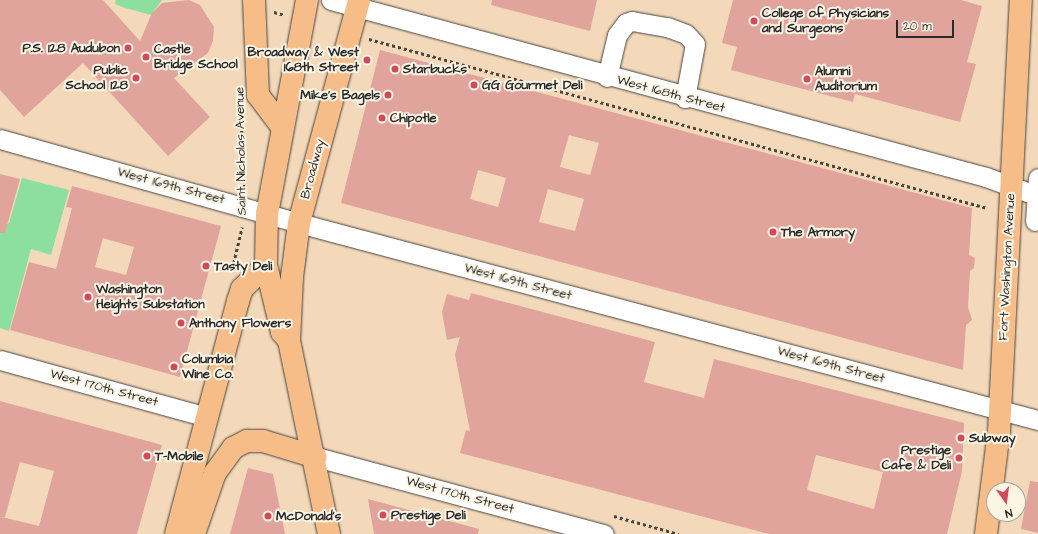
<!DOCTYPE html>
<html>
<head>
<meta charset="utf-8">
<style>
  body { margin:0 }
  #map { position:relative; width:1038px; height:534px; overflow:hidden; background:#f3d9ba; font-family:"Architects Daughter",sans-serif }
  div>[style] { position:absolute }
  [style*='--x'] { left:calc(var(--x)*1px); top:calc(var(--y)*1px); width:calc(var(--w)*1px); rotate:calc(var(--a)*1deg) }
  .green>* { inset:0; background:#8ddf9f }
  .building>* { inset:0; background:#e0a49d }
  .path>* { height:2.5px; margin-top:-1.25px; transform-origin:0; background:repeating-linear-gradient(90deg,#494540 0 3px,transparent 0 6px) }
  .roads { filter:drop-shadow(0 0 1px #494540) drop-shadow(0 0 1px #494540) }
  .minor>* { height:19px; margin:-9.5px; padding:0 9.5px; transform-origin:9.5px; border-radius:9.5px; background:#fff }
  .major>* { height:22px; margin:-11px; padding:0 11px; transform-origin:11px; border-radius:11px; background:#f7bd88 }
  .dots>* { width:11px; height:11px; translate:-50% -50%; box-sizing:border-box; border:2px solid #fcf5e5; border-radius:50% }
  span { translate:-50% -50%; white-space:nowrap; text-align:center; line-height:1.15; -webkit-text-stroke:4px #fcf5e5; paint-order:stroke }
  .poi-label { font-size:13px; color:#2b2b2b; font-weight:700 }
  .left { translate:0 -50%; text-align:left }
  .right { translate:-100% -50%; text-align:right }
  .street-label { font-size:13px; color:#2b2b2b }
  .north { position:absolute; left:986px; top:482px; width:40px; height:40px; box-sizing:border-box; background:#fcf5e5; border:1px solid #a8a49b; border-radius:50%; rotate:166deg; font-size:11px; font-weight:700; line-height:16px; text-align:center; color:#2b2b2b }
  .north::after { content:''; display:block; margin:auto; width:14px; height:18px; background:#d1495b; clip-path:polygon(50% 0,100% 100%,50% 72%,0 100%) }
  .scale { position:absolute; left:896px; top:20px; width:58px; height:18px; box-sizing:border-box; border:2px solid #2b2b2b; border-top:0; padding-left:5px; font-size:12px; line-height:14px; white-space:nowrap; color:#2b2b2b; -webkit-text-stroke:3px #fcf5e5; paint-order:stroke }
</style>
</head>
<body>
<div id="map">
  <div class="green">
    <div style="clip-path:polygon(116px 0,162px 0,151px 15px,125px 8px,115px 4px)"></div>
    <div style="clip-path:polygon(22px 178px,69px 190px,51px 255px,31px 249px,9px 331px,0 328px,0 229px,9px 223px)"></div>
  </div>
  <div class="building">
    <div style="clip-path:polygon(0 0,103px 0,140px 41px,152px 13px,162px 3px,189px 0,200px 5px,214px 27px,213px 41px,208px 53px,174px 78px,210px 117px,168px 156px,83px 63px,24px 117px,0 90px)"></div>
    <div style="clip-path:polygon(492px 0,597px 0,590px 31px,491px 5px)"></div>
    <div style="clip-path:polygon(733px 0,961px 0,982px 6px,967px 62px,976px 64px,960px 122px,855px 94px,853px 102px,731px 70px,737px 47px,722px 43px)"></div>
    <div style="clip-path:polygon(evenodd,380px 50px,972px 208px,969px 255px,975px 258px,974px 268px,970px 271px,968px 307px,972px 320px,966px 325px,963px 370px,341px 203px,380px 50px,569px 135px,599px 143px,590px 175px,560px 167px,569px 135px,380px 50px,478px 170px,506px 178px,498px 207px,470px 199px,478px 170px,380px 50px,548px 189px,584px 199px,575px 231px,539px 222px,548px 189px)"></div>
    <div style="clip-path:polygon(0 174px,20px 179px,5px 233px,0 233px)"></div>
    <div style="clip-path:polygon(evenodd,72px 186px,221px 226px,180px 377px,10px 330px,29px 262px,56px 269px,72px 208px,66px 207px,72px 186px,103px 238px,134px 247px,126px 275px,95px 267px,103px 238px)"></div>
    <div style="clip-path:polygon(evenodd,471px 293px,655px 342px,644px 382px,704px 398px,714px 359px,964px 423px,962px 471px,947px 534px,769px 534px,460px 453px,466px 430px,470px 431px,455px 355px,460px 337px,447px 340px,442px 312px,447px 294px,469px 300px,471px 293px,816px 455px,883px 472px,874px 509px,807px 490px,816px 455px)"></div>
    <div style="clip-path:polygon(evenodd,0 401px,162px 445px,137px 534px,0 534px,0 401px,20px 462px,54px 471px,39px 526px,2px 517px,5px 517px,20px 462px)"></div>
    <div style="clip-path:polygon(248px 468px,273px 474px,285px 534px,230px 534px)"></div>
    <div style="clip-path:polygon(1030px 481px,1038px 482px,1038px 533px,1021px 529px)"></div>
    <div style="clip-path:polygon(368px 499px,479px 529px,478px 534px,374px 534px)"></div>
  </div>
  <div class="path">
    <div style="--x:274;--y:12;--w:11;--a:15"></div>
    <div style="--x:369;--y:39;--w:641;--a:15.29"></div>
    <div style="--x:241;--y:107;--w:81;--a:87.9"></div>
    <div style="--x:232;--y:269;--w:43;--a:-76.6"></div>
    <div style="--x:614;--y:516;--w:67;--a:15.5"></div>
  </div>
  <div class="roads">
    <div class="minor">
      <div style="--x:331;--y:0;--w:678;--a:15.12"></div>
      <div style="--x:986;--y:177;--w:55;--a:20.1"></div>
      <div style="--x:607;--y:77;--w:43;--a:-76.6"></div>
      <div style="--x:617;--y:35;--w:15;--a:-53"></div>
      <div style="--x:626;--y:23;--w:6;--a:-18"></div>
      <div style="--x:632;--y:21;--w:36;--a:10"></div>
      <div style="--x:667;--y:27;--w:20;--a:20"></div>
      <div style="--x:686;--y:34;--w:13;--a:48"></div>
      <div style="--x:695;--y:44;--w:55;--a:100.5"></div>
      <div style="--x:0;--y:139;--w:311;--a:15.7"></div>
      <div style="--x:299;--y:223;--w:765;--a:14.93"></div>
      <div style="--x:1035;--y:221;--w:43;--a:-86"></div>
      <div style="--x:0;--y:360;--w:215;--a:15.4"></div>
      <div style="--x:316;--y:457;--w:298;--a:15"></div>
    </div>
    <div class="major">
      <div style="--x:254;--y:0;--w:95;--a:87.6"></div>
      <div style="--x:258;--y:95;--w:40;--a:53"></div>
      <div style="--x:287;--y:338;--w:8;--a:-130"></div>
      <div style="--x:282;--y:332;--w:69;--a:-103.4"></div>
      <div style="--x:266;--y:265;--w:51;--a:-88.9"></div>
      <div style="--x:267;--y:214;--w:218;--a:-79.4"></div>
      <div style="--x:176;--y:534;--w:241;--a:-75.1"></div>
      <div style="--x:238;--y:301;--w:13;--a:-72"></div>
      <div style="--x:242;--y:289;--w:34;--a:-45"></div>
      <div style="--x:194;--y:534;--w:65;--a:-71"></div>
      <div style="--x:215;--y:473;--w:31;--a:-54"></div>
      <div style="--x:233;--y:448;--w:16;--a:-27"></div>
      <div style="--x:247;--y:441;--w:16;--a:0"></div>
      <div style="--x:263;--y:441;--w:55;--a:16.8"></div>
      <div style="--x:329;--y:534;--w:197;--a:-101.7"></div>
      <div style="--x:289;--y:341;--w:64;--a:-87.3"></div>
      <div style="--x:292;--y:277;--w:54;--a:-82.6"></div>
      <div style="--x:299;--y:223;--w:231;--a:-74.9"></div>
      <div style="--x:986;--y:534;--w:104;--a:-82.8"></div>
      <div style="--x:999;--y:431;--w:432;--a:-87.1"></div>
    </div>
  </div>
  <div class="dots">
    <div style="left:754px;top:21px;background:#d1495b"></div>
    <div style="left:128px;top:48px;background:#d1495b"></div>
    <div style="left:146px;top:57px;background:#d1495b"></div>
    <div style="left:367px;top:60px;background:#d1495b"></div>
    <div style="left:395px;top:69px;background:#d1495b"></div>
    <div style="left:136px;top:78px;background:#d1495b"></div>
    <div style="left:807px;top:79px;background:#d1495b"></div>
    <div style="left:474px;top:85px;background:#d1495b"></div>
    <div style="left:388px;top:95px;background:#d1495b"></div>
    <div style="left:382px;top:118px;background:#d1495b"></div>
    <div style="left:773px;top:232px;background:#d1495b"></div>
    <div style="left:206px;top:266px;background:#d1495b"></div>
    <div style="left:88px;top:297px;background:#d1495b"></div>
    <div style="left:181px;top:323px;background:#d1495b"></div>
    <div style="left:174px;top:367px;background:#d1495b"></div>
    <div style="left:961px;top:438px;background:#d1495b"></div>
    <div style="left:147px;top:456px;background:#d1495b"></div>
    <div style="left:959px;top:458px;background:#d1495b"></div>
    <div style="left:383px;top:515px;background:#d1495b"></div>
    <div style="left:268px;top:516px;background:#d1495b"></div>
  </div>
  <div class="poi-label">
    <span class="left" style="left:762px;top:21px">College of Physicians<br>and Surgeons</span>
    <span class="right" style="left:120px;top:48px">P.S. 128 Audubon</span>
    <span class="left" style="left:154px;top:57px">Castle<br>Bridge School</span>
    <span class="right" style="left:359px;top:60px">Broadway &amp; West<br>168th Street</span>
    <span class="left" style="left:403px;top:69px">Starbucks</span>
    <span class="right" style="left:128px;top:78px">Public<br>School 128</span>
    <span class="left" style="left:815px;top:79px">Alumni<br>Auditorium</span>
    <span class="left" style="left:482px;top:85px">GG Gourmet Deli</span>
    <span class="right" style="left:380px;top:95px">Mike's Bagels</span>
    <span class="left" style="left:390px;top:118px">Chipotle</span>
    <span class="left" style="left:781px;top:232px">The Armory</span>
    <span class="left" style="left:214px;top:266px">Tasty Deli</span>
    <span class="left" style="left:96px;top:297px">Washington<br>Heights Substation</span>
    <span class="left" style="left:189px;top:323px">Anthony Flowers</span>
    <span class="left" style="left:182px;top:367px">Columbia<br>Wine Co.</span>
    <span class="left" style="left:969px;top:438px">Subway</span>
    <span class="right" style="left:951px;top:458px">Prestige<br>Cafe &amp; Deli</span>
    <span class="left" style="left:155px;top:456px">T-Mobile</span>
    <span class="left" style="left:391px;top:515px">Prestige Deli</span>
    <span class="left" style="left:276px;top:516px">McDonald's</span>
  </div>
  <div class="street-label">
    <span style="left:671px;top:94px;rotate:15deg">West 168th Street</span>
    <span style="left:241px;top:151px;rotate:-91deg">Saint Nicholas Avenue</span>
    <span style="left:313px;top:169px;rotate:-75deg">Broadway</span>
    <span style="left:171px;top:186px;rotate:15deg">West 169th Street</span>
    <span style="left:1007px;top:267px;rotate:-87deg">Fort Washington Avenue</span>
    <span style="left:518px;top:282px;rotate:15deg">West 169th Street</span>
    <span style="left:831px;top:365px;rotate:15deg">West 169th Street</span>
    <span style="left:104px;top:388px;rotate:15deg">West 170th Street</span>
    <span style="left:460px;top:495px;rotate:15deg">West 170th Street</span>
  </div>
  <div class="north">N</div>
  <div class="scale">20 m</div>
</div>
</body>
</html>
